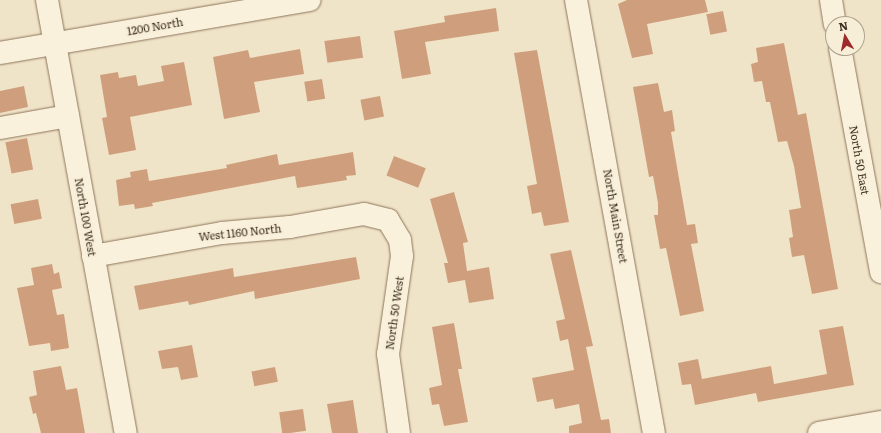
<!DOCTYPE html>
<html>
<head>
<meta charset="utf-8">
<style>
  body { margin:0 }
  #map { position:relative; width:881px; height:433px; overflow:hidden; background:#f0e4c8; font-family:Literata,serif }
  div>[style] { position:absolute }
  [style*='--x'] { left:calc(var(--x)*1px); top:calc(var(--y)*1px); width:calc(var(--w)*1px); rotate:calc(var(--a)*1deg) }
  .building>* { inset:0; background:#cf9f7d; transform-origin:0 0 }
  .roads { filter:drop-shadow(0 0 1px #8d765c) drop-shadow(0 0 1px #8d765c) }
  .minor>* { height:22px; margin:-11px; padding:0 11px; transform-origin:11px; border-radius:11px; background:#faf1dc }
  span { translate:-50% -50%; white-space:nowrap; text-align:center; line-height:1.15; -webkit-text-stroke:4px #f7eed8; paint-order:stroke }
  .street-label { font-size:11px; color:#3d2e20 }
  .north { position:absolute; left:825px; top:16px; width:40px; height:40px; box-sizing:border-box; background:#f7eed8; border:1px solid #ada18e; border-radius:50%; rotate:350deg; font-size:11px; font-weight:700; line-height:16px; text-align:center; color:#3d2e20 }
  .north::after { content:''; display:block; margin:auto; width:14px; height:18px; background:#9e2a2b; clip-path:polygon(50% 0,100% 100%,50% 72%,0 100%) }
</style>
</head>
<body>
<div id="map">
  <div class="building">
    <div style="clip-path:polygon(627px 0,705px 0,708px 12px,647px 24px,653px 54px,632px 58px,618px 4px)"></div>
    <div style="clip-path:polygon(496px 8px,499px 31px,425px 42px,431px 74px,402px 79px,394px 31px,445px 22px,444px 16px)"></div>
    <div style="left:723px;top:11px;width:21px;height:17px;rotate:79deg"></div>
    <div style="left:360px;top:36px;width:22px;height:36px;rotate:82deg"></div>
    <div style="clip-path:polygon(784px 43px,798px 115px,806px 113px,838px 289px,812px 294px,804px 255px,792px 257px,789px 238px,793px 237px,789px 210px,801px 208px,794px 166px,787px 141px,778px 142px,770px 102px,766px 102px,762px 81px,754px 82px,751px 64px,758px 62px,756px 48px)"></div>
    <div style="clip-path:polygon(300px 49px,304px 74px,254px 82px,260px 112px,224px 119px,213px 57px,248px 50px,250px 58px)"></div>
    <div style="clip-path:polygon(537px 50px,569px 222px,544px 226px,541px 212px,532px 214px,527px 186px,537px 184px,514px 53px)"></div>
    <div style="clip-path:polygon(184px 62px,192px 105px,130px 117px,136px 150px,109px 155px,102px 118px,107px 117px,100px 75px,118px 72px,119px 78px,136px 75px,138px 86px,164px 81px,161px 66px)"></div>
    <div style="left:322px;top:79px;width:20px;height:18px;rotate:81deg"></div>
    <div style="clip-path:polygon(658px 83px,664px 112px,672px 110px,675px 131px,671px 132px,687px 225px,695px 224px,698px 243px,691px 244px,704px 311px,680px 316px,666px 248px,660px 249px,654px 215px,658px 215px,658px 203px,653px 176px,649px 177px,633px 87px)"></div>
    <div style="clip-path:polygon(24px 86px,28px 107px,0 113px,0 91px)"></div>
    <div style="left:380px;top:96px;width:21px;height:20px;rotate:79deg"></div>
    <div style="left:27px;top:138px;width:32px;height:22px;rotate:79deg"></div>
    <div style="clip-path:polygon(353px 152px,356px 175px,346px 176px,347px 180px,297px 188px,295px 176px,152px 203px,153px 206px,135px 209px,134px 204px,119px 206px,116px 180px,131px 177px,130px 172px,147px 169px,149px 181px,227px 168px,226px 165px,277px 154px,279px 165px)"></div>
    <div style="left:394px;top:156px;width:34px;height:21px;rotate:21deg"></div>
    <div style="clip-path:polygon(454px 192px,468px 242px,463px 243px,467px 271px,489px 267px,494px 299px,469px 303px,465px 280px,448px 283px,444px 263px,448px 263px,430px 199px)"></div>
    <div style="left:38px;top:199px;width:20px;height:28px;rotate:79deg"></div>
    <div style="clip-path:polygon(571px 250px,593px 346px,586px 347px,601px 420px,609px 419px,611px 433px,569px 433px,569px 426px,582px 423px,579px 404px,555px 409px,553px 399px,537px 402px,532px 378px,574px 370px,568px 339px,560px 341px,556px 321px,565px 319px,550px 254px)"></div>
    <div style="clip-path:polygon(356px 257px,360px 279px,255px 299px,254px 291px,189px 305px,188px 301px,139px 310px,134px 286px,233px 268px,234px 277px)"></div>
    <div style="clip-path:polygon(52px 264px,54px 274px,59px 272px,62px 288px,52px 290px,57px 315px,64px 314px,69px 348px,51px 351px,50px 343px,29px 346px,17px 288px,34px 285px,31px 268px)"></div>
    <div style="clip-path:polygon(454px 323px,462px 369px,458px 369px,468px 422px,444px 426px,439px 404px,432px 405px,429px 388px,442px 385px,432px 327px)"></div>
    <div style="clip-path:polygon(843px 326px,854px 385px,758px 402px,756px 393px,695px 405px,691px 384px,682px 385px,678px 363px,698px 359px,702px 379px,771px 366px,774px 384px,827px 374px,819px 330px)"></div>
    <div style="clip-path:polygon(192px 345px,198px 377px,181px 380px,178px 367px,162px 369px,158px 351px)"></div>
    <div style="clip-path:polygon(61px 366px,66px 390px,77px 388px,85px 433px,41px 433px,36px 413px,33px 414px,29px 397px,37px 395px,33px 371px)"></div>
    <div style="left:275px;top:367px;width:15px;height:24px;rotate:79deg"></div>
    <div style="clip-path:polygon(353px 400px,358px 433px,332px 433px,327px 404px)"></div>
    <div style="left:303px;top:409px;width:22px;height:24px;rotate:82deg"></div>
  </div>
  <div class="roads">
    <div class="minor">
      <div style="--x:47;--y:0;--w:440;--a:79.7"></div>
      <div style="--x:576;--y:0;--w:440;--a:79.8"></div>
      <div style="--x:831;--y:0;--w:24;--a:81"></div>
      <div style="--x:840;--y:48;--w:228;--a:79.6"></div>
      <div style="--x:0;--y:53;--w:314;--a:-9.7"></div>
      <div style="--x:0;--y:128;--w:69;--a:-10"></div>
      <div style="--x:93;--y:256;--w:131;--a:-10.1"></div>
      <div style="--x:222;--y:233;--w:68;--a:-5"></div>
      <div style="--x:290;--y:227;--w:75;--a:-10"></div>
      <div style="--x:364;--y:214;--w:25;--a:14"></div>
      <div style="--x:388;--y:220;--w:23;--a:59"></div>
      <div style="--x:400;--y:240;--w:16;--a:83"></div>
      <div style="--x:402;--y:256;--w:99;--a:98.1"></div>
      <div style="--x:388;--y:354;--w:80;--a:82.1"></div>
      <div style="--x:819;--y:433;--w:63;--a:-10.1"></div>
    </div>
  </div>
  <div class="street-label">
    <span style="left:155px;top:26px;rotate:-10deg">1200 North</span>
    <span style="left:860px;top:160px;rotate:80deg">North 50 East</span>
    <span style="left:616px;top:216px;rotate:80deg">North Main Street</span>
    <span style="left:86px;top:217px;rotate:80deg">North 100 West</span>
    <span style="left:240px;top:232px;rotate:-6deg">West 1160 North</span>
    <span style="left:394px;top:313px;rotate:-82deg">North 50 West</span>
  </div>
  <div class="north">N</div>
</div>
</body>
</html>
